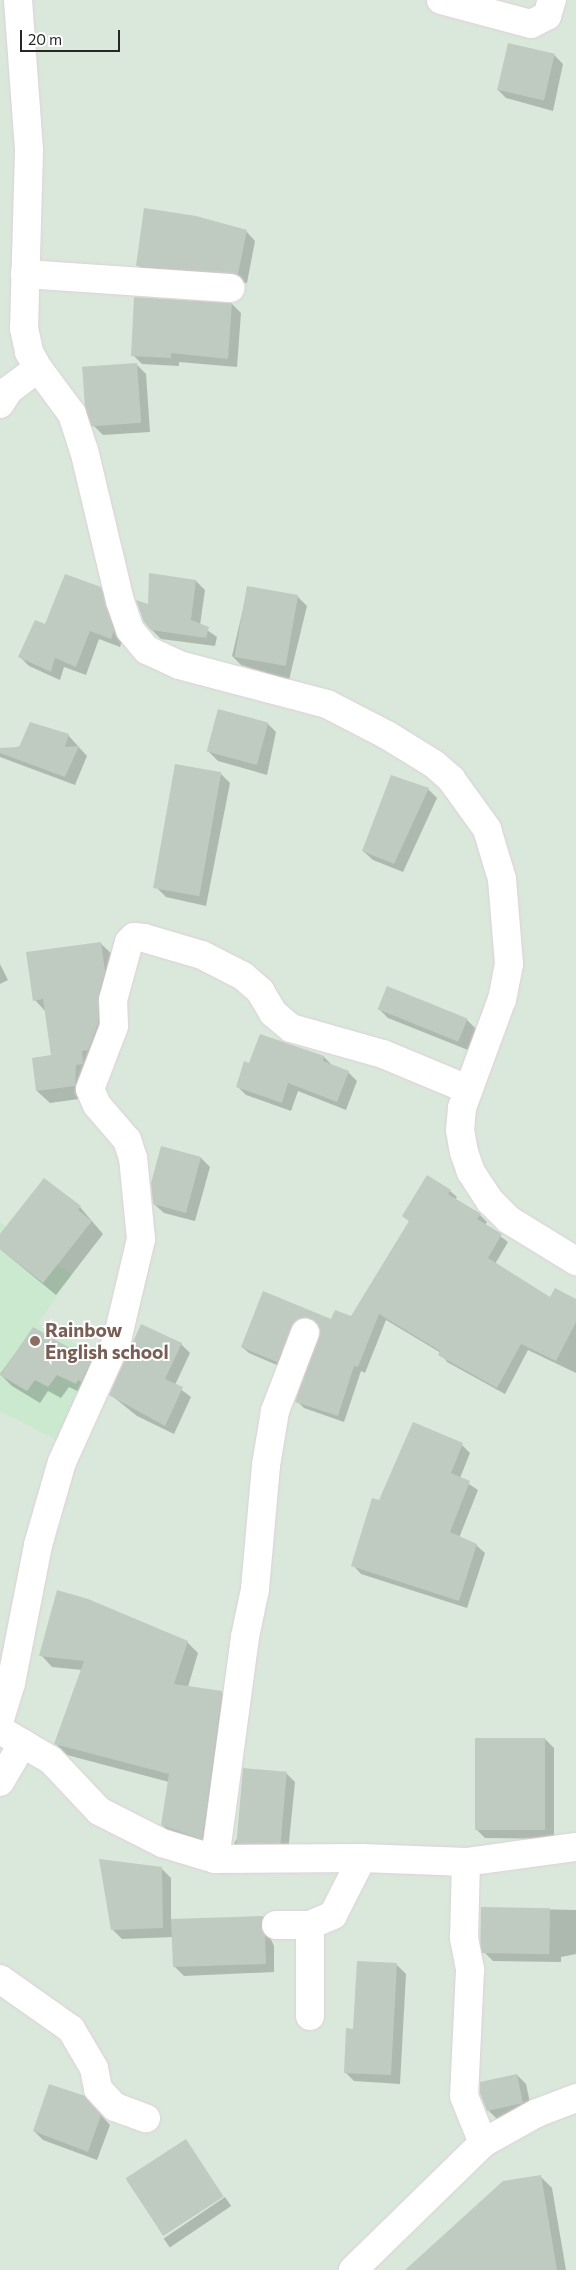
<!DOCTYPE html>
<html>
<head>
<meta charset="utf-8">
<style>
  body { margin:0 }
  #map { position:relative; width:576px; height:2270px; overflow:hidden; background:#d9e8da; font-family:Commissioner,sans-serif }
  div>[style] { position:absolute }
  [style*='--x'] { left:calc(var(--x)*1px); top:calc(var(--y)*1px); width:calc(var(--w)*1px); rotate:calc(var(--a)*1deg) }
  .education>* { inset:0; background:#cae9cf }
  .shadow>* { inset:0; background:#0003; transform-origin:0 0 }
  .building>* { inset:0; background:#bfcac0; transform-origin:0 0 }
  .roads { filter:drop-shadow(0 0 1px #dfcfda) drop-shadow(0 0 1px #dfcfda) }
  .minor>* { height:28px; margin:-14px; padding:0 14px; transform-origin:14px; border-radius:14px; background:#fff }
  .dots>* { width:14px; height:14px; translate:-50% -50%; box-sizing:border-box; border:2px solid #fff; border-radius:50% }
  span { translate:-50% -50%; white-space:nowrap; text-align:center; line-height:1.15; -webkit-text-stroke:4px #fff; paint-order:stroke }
  .education-label { font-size:19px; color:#785e54; font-weight:700 }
  .left { translate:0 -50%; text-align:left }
  .scale { position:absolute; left:20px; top:30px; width:100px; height:22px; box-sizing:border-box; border:2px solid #272727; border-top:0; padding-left:6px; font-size:15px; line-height:18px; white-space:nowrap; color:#272727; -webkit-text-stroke:4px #fff; paint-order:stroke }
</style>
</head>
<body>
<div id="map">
  <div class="education">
    <div style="clip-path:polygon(0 1222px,72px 1275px,38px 1323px,103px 1359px,61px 1442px,0 1411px)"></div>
  </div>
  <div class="shadow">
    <div style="clip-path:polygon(554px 55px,563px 64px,553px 111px,506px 98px,497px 89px)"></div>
    <div style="clip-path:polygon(246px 231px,255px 241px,247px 283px,147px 274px,138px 265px)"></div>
    <div style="clip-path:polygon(232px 304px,241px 313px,237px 367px,179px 362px,179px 366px,142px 364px,133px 355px)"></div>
    <div style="clip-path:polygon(137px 365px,146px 374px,150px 432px,103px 435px,94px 426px)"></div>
    <div style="clip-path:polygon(196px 581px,205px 590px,200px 625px,217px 637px,215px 646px,161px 639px,152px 630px,149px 606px)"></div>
    <div style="clip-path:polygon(100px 588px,109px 597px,122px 641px,120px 647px,99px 639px,86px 675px,64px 667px,60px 680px,29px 666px,20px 657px,46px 626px)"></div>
    <div style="clip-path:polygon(248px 588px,298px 597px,307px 606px,289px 680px,241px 665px,232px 656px)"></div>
    <div style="clip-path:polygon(267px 723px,276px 732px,267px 775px,218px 761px,209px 752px)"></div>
    <div style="clip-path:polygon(68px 735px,87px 756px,75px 785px,0 757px,0 751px)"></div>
    <div style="clip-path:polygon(221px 774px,230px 783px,206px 906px,166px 897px,157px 888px)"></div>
    <div style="clip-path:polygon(428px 789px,437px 798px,403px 872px,373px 860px,363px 851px)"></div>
    <div style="clip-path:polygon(100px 943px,113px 955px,117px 984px,86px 1098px,50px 1103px,37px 1091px,53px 1056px,46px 1012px,35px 1000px)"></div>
    <div style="clip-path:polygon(0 964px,8px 980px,0 984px)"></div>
    <div style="clip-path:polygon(379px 1009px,467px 1020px,476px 1029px,468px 1050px,388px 1018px)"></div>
    <div style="clip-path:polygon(260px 1036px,324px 1057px,333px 1066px,348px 1072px,357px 1081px,346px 1110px,298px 1091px,291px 1111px,246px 1095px,237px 1086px,250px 1065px)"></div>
    <div style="clip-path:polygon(162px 1148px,201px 1158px,210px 1167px,195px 1221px,164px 1213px,154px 1204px)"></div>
    <div style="clip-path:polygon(450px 1191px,457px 1197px,455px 1200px,480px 1215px,487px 1222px,485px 1225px,508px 1242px,495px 1264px,551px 1299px,576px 1301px,576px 1373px,528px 1350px,505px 1394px,447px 1362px,441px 1353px,386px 1320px,365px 1373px,361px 1371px,344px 1422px,304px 1408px,297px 1401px,322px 1330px,318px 1325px,302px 1328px,284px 1368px,249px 1353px,242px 1347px,264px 1293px,332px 1321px,351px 1318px,410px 1222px,403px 1216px)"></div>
    <div style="clip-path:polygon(80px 1207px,103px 1234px,56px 1295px,0 1249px,0 1236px)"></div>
    <div style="clip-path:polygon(34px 1328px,90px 1361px,103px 1374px,88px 1396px,69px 1387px,61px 1398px,48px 1391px,40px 1403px,12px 1386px,0 1374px)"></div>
    <div style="clip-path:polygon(181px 1344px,190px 1353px,175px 1385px,191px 1397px,174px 1434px,137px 1416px,111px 1395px)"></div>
    <div style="clip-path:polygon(413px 1424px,462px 1445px,470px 1453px,460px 1478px,478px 1490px,459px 1538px,476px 1545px,485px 1553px,467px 1608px,361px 1574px,353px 1565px)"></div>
    <div style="clip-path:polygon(187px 1642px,198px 1653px,188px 1687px,221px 1692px,233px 1704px,213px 1849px,174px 1836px,162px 1825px,169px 1782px,67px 1755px,56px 1744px,82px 1670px,52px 1667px,41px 1655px)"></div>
    <div style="clip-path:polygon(545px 1739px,554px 1748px,554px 1839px,485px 1838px,476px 1829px)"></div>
    <div style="clip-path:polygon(286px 1773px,295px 1782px,288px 1852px,243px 1852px,234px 1843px)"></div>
    <div style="clip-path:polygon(161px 1868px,171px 1878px,171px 1920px,263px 1917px,272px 1926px,269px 1935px,274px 1946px,274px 1972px,184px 1976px,174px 1966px,173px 1937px,122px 1939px,113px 1930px)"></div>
    <div style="clip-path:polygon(482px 1908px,576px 1910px,576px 1954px,561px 1957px,561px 1962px,493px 1961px,484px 1952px)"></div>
    <div style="clip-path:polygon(397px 1965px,406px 1974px,400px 2084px,354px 2081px,345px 2072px,355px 2030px)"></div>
    <div style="clip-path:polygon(517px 2075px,526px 2084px,532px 2112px,497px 2119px,488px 2110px)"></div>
    <div style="clip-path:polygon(94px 2107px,110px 2125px,97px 2160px,43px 2140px,34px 2131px)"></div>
    <div style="left:186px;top:2141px;width:65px;height:71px;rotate:56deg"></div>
    <div style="clip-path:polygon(540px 2176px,552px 2188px,566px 2270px,426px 2270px)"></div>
    <div style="left:225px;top:2197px;width:11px;height:74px;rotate:56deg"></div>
  </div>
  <div class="building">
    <div style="left:508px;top:43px;width:48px;height:48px;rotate:13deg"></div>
    <div style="clip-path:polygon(144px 208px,196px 216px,247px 230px,238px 274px,136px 266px)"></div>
    <div style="clip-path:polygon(134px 297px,232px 303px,228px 359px,171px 353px,171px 358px,131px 356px)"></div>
    <div style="left:137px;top:363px;width:60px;height:55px;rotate:86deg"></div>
    <div style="clip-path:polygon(149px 573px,196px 580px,191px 620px,209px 627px,206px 638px,151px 630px,144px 622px,136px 600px,148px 604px)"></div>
    <div style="clip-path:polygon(65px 574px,101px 587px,114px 631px,111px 639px,90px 631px,76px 667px,55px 658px,51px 672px,18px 657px,35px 620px,45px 624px)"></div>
    <div style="left:247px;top:586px;width:52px;height:72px;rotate:10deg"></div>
    <div style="left:218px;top:709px;width:52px;height:44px;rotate:15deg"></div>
    <div style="clip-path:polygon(30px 722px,69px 734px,65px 747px,79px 746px,65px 777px,0 753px,0 748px,19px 747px)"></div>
    <div style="left:175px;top:764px;width:47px;height:126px;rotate:10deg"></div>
    <div style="clip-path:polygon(391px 775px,429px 788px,394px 864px,362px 851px)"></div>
    <div style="clip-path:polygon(101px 942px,105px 971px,98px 996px,98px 1023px,88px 1050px,82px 1051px,83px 1064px,76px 1065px,75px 1086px,36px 1091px,32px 1058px,51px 1055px,43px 999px,33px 1001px,26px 952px)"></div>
    <div style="left:387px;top:986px;width:87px;height:25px;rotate:22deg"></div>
    <div style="clip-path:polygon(260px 1034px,324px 1056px,323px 1061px,349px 1071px,337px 1102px,288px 1083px,282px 1103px,236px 1087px,244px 1061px,249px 1063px)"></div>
    <div style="clip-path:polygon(161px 1146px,201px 1157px,186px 1213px,153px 1204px,151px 1183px)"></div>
    <div style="clip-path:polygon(427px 1175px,451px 1190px,448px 1194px,481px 1214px,477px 1219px,502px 1234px,488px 1258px,550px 1297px,555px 1288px,576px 1299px,576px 1322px,556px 1361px,521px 1344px,497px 1388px,438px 1355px,440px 1351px,379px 1314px,358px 1367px,354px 1366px,338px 1416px,295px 1402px,320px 1330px,310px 1318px,296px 1321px,277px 1362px,241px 1347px,263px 1291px,331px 1319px,335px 1310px,351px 1316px,409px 1221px,402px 1216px)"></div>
    <div style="clip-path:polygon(44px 1178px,81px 1206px,78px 1210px,92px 1221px,43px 1283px,0 1249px,0 1234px)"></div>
    <div style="clip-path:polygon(141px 1324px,182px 1343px,165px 1379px,183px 1387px,165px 1426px,109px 1395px)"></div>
    <div style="clip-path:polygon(33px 1327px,91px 1360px,81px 1382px,78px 1380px,76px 1384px,57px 1375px,48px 1387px,35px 1380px,27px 1391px,0 1375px)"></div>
    <div style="clip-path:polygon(413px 1422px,463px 1443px,451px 1473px,470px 1481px,450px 1532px,477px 1544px,459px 1601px,351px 1566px,372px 1498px,379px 1500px)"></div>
    <div style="clip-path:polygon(57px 1590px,88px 1599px,188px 1641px,174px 1684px,222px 1691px,202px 1839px,161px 1825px,169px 1774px,54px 1744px,84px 1661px,39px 1656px)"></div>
    <div style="left:475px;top:1738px;width:70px;height:92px"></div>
    <div style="left:243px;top:1768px;width:44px;height:76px;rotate:5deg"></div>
    <div style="clip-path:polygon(99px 1859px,162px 1867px,163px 1928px,111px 1930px)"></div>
    <div style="left:481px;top:1907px;width:69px;height:46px;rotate:1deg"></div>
    <div style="clip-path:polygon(263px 1916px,260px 1925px,265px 1935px,266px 1964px,173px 1967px,171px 1919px)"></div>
    <div style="clip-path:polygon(357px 1961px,397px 1963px,391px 2075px,344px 2073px,346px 2028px,353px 2029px)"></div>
    <div style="clip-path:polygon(517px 2074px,523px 2103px,487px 2111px,480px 2093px,480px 2082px)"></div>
    <div style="clip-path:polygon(49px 2084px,85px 2096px,101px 2115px,88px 2152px,33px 2131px)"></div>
    <div style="left:186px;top:2139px;width:69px;height:72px;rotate:57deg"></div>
    <div style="clip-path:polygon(541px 2175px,557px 2270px,405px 2270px,503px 2181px)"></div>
  </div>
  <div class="roads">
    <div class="minor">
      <div style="--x:18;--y:0;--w:150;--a:85.8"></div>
      <div style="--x:29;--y:150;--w:178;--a:91.6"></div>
      <div style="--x:24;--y:328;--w:25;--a:78"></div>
      <div style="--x:29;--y:352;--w:18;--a:61"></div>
      <div style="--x:38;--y:368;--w:57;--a:53.5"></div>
      <div style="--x:72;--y:414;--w:38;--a:72"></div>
      <div style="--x:84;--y:450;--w:155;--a:76.6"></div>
      <div style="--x:120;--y:601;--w:31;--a:71"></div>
      <div style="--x:130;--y:630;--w:26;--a:50"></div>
      <div style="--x:147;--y:650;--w:35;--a:25"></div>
      <div style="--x:179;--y:665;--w:153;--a:14.8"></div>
      <div style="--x:327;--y:704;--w:68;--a:27.3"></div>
      <div style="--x:387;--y:735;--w:55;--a:31.7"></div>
      <div style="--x:434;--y:764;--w:23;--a:41"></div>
      <div style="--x:451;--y:779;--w:62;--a:54.2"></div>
      <div style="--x:487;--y:829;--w:52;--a:73.3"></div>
      <div style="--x:502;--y:879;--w:85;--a:85.3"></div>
      <div style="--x:509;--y:964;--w:36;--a:101"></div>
      <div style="--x:502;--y:999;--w:116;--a:110.2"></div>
      <div style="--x:462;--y:1108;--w:22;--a:95"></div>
      <div style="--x:460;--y:1130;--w:22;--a:80"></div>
      <div style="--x:464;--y:1152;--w:21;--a:71"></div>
      <div style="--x:471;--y:1172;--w:35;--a:57"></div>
      <div style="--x:490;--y:1201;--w:27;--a:45"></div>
      <div style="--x:509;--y:1220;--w:79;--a:31.5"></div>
      <div style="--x:441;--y:0;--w:93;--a:14.9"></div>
      <div style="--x:531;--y:24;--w:18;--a:-27"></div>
      <div style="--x:547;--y:16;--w:17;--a:-73"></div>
      <div style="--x:25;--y:274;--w:206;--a:3.9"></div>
      <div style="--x:0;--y:404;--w:17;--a:-57"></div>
      <div style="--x:9;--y:390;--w:36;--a:-37"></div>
      <div style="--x:0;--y:1719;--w:38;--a:-73"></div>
      <div style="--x:11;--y:1683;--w:141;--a:-78.9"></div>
      <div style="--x:38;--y:1545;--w:86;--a:-73.9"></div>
      <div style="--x:62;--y:1462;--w:134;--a:-65.7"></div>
      <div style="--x:117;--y:1340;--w:104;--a:-76.6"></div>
      <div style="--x:141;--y:1239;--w:81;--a:-95.6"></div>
      <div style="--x:133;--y:1158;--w:19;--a:-108"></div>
      <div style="--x:127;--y:1140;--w:46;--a:-130.6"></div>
      <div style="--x:97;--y:1105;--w:17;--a:-114"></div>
      <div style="--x:90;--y:1089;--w:67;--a:-69.1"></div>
      <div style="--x:114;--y:1026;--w:26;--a:-92"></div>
      <div style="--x:113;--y:1000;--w:60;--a:-74.6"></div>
      <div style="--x:129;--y:942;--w:7;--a:-45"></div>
      <div style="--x:134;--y:937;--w:10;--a:6"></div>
      <div style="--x:144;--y:938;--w:60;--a:16.3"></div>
      <div style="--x:202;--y:955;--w:46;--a:27.1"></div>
      <div style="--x:243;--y:976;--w:23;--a:41"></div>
      <div style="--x:260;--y:991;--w:26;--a:59"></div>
      <div style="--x:273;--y:1013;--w:23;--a:40"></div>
      <div style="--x:291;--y:1028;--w:96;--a:15.8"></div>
      <div style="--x:383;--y:1054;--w:91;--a:22.6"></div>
      <div style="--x:0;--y:1730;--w:59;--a:30.5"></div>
      <div style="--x:51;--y:1760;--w:70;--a:46.7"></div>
      <div style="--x:99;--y:1811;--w:71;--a:26.9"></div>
      <div style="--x:162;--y:1843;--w:55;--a:16.8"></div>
      <div style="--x:215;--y:1859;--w:147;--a:-0.4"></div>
      <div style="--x:362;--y:1858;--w:104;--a:2.2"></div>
      <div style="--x:466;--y:1862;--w:111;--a:-7.8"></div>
      <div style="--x:0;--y:1782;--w:45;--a:-59.5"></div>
      <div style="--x:215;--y:1859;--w:224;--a:-82.3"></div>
      <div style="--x:245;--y:1637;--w:49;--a:-78.2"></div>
      <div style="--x:255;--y:1589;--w:124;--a:-84.9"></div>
      <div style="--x:266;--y:1465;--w:55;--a:-80.5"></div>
      <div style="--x:275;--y:1411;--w:84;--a:-69"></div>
      <div style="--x:466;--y:1862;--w:76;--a:91.5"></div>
      <div style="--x:464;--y:1938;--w:33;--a:79"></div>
      <div style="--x:470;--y:1970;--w:126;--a:92.7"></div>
      <div style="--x:464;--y:2096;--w:51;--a:68"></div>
      <div style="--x:276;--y:1925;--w:34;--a:0"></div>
      <div style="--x:0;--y:1979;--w:87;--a:35.2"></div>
      <div style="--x:71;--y:2029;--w:45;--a:59.5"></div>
      <div style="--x:94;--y:2068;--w:21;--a:79"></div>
      <div style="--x:98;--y:2089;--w:25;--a:47"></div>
      <div style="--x:115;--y:2107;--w:33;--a:20"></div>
      <div style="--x:310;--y:2016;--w:91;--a:-90"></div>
      <div style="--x:310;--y:1925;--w:25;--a:-23"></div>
      <div style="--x:333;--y:1915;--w:64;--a:-63"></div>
      <div style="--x:353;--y:2270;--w:182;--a:-44.3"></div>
      <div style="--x:483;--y:2143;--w:62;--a:-29.1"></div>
      <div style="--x:537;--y:2113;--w:42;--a:-21"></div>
    </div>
  </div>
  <div class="dots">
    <div style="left:35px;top:1341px;background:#8d6e63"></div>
  </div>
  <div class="education-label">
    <span class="left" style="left:45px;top:1341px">Rainbow<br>English school</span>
  </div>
  <div class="scale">20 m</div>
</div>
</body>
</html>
